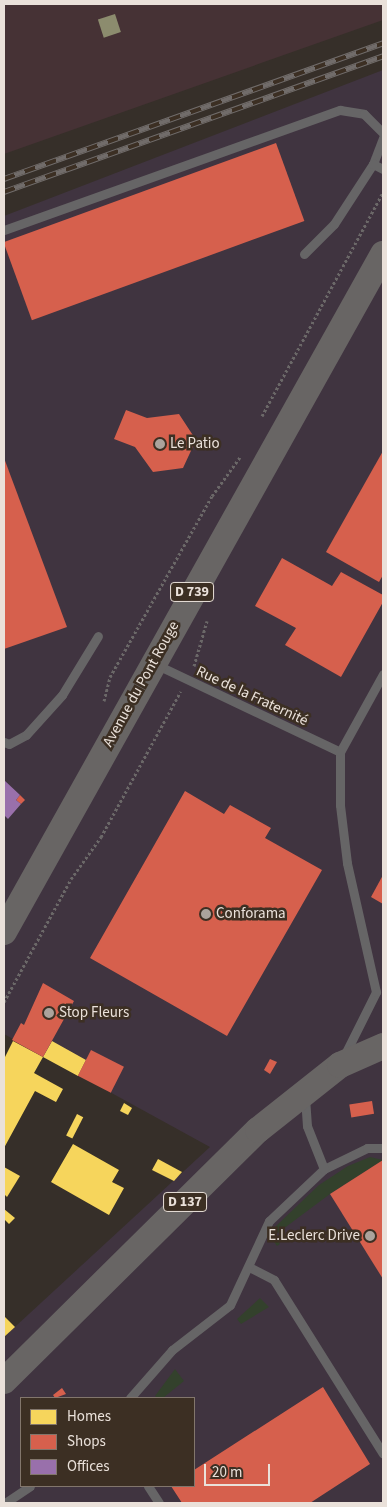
<!DOCTYPE html>
<html>
<head>
<meta charset="utf-8">
<style>
  body { margin:0 }
  #map { position:relative; width:387px; height:1507px; overflow:hidden; background:#362f29; font-family:"Source Sans 3",sans-serif }
  div>[style] { position:absolute }
  [style*='--x'] { left:calc(var(--x)*1px); top:calc(var(--y)*1px); width:calc(var(--w)*1px); rotate:calc(var(--a)*1deg) }
  .commercial>* { inset:0; background:#403440 }
  .industrial>* { inset:0; background:#463235 }
  .green>* { inset:0; background:#33412c }
  .homes>* { inset:0; background:#f6d55c; transform-origin:0 0 }
  .shops>* { inset:0; background:#d6604d; transform-origin:0 0 }
  .offices>* { inset:0; background:#9970ab }
  .industry>* { inset:0; background:#8c8c6e; transform-origin:0 0 }
  .path>* { height:3px; margin-top:-1.5px; transform-origin:0; background:repeating-linear-gradient(90deg,#6b6868 0 2.5px,transparent 0 5px) }
  .lane>* { height:9px; margin:-4.5px; padding:0 4.5px; transform-origin:4.5px; border-radius:4.5px; background:#666566 }
  .primary>* { height:26px; margin:-13px; padding:0 13px; transform-origin:13px; border-radius:13px; background:#686564 }
  .rail>* { height:5.5px; margin-top:-2.75px; transform-origin:0; background:repeating-linear-gradient(90deg,#3c2f23 0 11px,#716c6a 0 22px); box-sizing:border-box; border-block:1px solid #716c6a }
  .dots>* { width:14px; height:14px; translate:-50% -50%; box-sizing:border-box; border:2px solid #3c2f23; border-radius:50% }
  span { translate:-50% -50%; white-space:nowrap; text-align:center; line-height:1.15; -webkit-text-stroke:5px #3c2f23; paint-order:stroke }
  .shield-label span { padding:1px 4px; background:#3c2f23; border:1px solid; border-radius:4px; -webkit-text-stroke-width:0 }
  .shield-label { font-size:14px; color:#eae1da; font-weight:700 }
  .poi-label { font-size:15px; color:#eae1da }
  .left { translate:0 -50%; text-align:left }
  .right { translate:-100% -50%; text-align:right }
  .street-label { font-size:15px; color:#eae1da }
  .frame { position:absolute; inset:0; border:5px solid #eae1da; pointer-events:none }
  .legend { position:absolute; left:20px; top:1397px; width:175px; height:90px; box-sizing:border-box; background:#3c2f23; border:1px solid #82766c; margin:0; padding:6px 9px; list-style:none; font-size:15px; color:#eae1da }
  .legend li { display:flex; align-items:center; gap:10px; height:25px }
  .legend b { width:25px; border:1px solid #82766c }
  .scale { position:absolute; left:204px; top:1464px; width:66px; height:22px; box-sizing:border-box; border:2px solid #eae1da; border-top:0; padding-left:6px; font-size:15px; line-height:18px; white-space:nowrap; color:#eae1da; -webkit-text-stroke:4px #3c2f23; paint-order:stroke }
</style>
</head>
<body>
<div id="map">
  <div class="commercial">
    <div style="clip-path:polygon(evenodd,383px 70px,383px 1503px,4px 1503px,4px 1337px,210px 1147px,4px 1034px,4px 216px,383px 70px,21px 1398px,194px 1398px,194px 1486px,21px 1486px,21px 1398px)"></div>
  </div>
  <div class="industrial">
    <div style="clip-path:polygon(4px 4px,383px 4px,383px 20px,4px 154px)"></div>
  </div>
  <div class="green">
    <div style="clip-path:polygon(370px 1157px,383px 1160px,330px 1194px,275px 1235px,280px 1244px,277px 1246px,272px 1239px,275px 1227px,319px 1185px,348px 1166px)"></div>
    <div style="clip-path:polygon(260px 1298px,269px 1307px,241px 1324px,237px 1319px)"></div>
    <div style="clip-path:polygon(175px 1369px,184px 1381px,163px 1398px,157px 1398px,155px 1396px)"></div>
  </div>
  <div class="homes">
    <div style="clip-path:polygon(13px 1041px,43px 1057px,52px 1041px,86px 1060px,78px 1076px,43px 1057px,34px 1073px,63px 1089px,56px 1102px,35px 1091px,4px 1148px,4px 1059px)"></div>
    <div style="clip-path:polygon(124px 1103px,132px 1108px,128px 1115px,120px 1111px)"></div>
    <div style="left:77px;top:1114px;width:7px;height:24px;rotate:27deg"></div>
    <div style="clip-path:polygon(73px 1144px,119px 1170px,112px 1182px,124px 1188px,109px 1215px,51px 1182px)"></div>
    <div style="clip-path:polygon(158px 1159px,182px 1172px,174px 1181px,152px 1170px)"></div>
    <div style="clip-path:polygon(4px 1167px,20px 1176px,7px 1197px,4px 1194px)"></div>
    <div style="clip-path:polygon(4px 1209px,15px 1218px,9px 1224px,4px 1219px)"></div>
    <div style="clip-path:polygon(4px 1316px,15px 1327px,4px 1337px)"></div>
  </div>
  <div class="shops">
    <div style="left:276px;top:143px;width:83px;height:290px;rotate:70deg"></div>
    <div style="clip-path:polygon(126px 410px,147px 418px,179px 414px,196px 440px,183px 468px,153px 472px,135px 447px,114px 439px)"></div>
    <div style="clip-path:polygon(383px 451px,383px 575px,379px 582px,326px 552px)"></div>
    <div style="clip-path:polygon(4px 458px,67px 627px,4px 649px)"></div>
    <div style="clip-path:polygon(282px 558px,332px 586px,341px 572px,383px 595px,383px 602px,341px 677px,285px 645px,296px 628px,255px 606px)"></div>
    <div style="clip-path:polygon(185px 791px,224px 814px,230px 805px,271px 828px,265px 838px,322px 870px,227px 1036px,90px 958px)"></div>
    <div style="clip-path:polygon(20px 795px,25px 800px,21px 804px,16px 800px)"></div>
    <div style="clip-path:polygon(383px 875px,383px 904px,371px 897px)"></div>
    <div style="clip-path:polygon(43px 983px,74px 1001px,43px 1057px,12px 1040px,21px 1023px,24px 1025px)"></div>
    <div style="left:91px;top:1050px;width:37px;height:29px;rotate:27deg"></div>
    <div style="clip-path:polygon(270px 1059px,277px 1062px,270px 1074px,264px 1070px)"></div>
    <div style="left:372px;top:1101px;width:13px;height:23px;rotate:81deg"></div>
    <div style="clip-path:polygon(383px 1160px,383px 1279px,330px 1194px)"></div>
    <div style="clip-path:polygon(323px 1387px,370px 1464px,310px 1503px,182px 1503px,171px 1486px,194px 1486px,194px 1470px)"></div>
    <div style="clip-path:polygon(62px 1388px,66px 1394px,55px 1398px,53px 1395px)"></div>
  </div>
  <div class="offices">
    <div style="clip-path:polygon(4px 780px,20px 795px,16px 800px,21px 804px,8px 819px,4px 815px)"></div>
  </div>
  <div class="industry">
    <div style="left:115px;top:14px;width:19px;height:18px;rotate:72deg"></div>
  </div>
  <div class="path">
    <div style="--x:262;--y:416;--w:255;--a:-61.6"></div>
    <div style="--x:194;--y:666;--w:47;--a:-73.9"></div>
    <div style="--x:104;--y:701;--w:25;--a:-76"></div>
    <div style="--x:110;--y:677;--w:208;--a:-60.6"></div>
    <div style="--x:212;--y:496;--w:48;--a:-54.3"></div>
    <div style="--x:4;--y:1002;--w:140;--a:-61.4"></div>
    <div style="--x:71;--y:879;--w:52;--a:-54.5"></div>
    <div style="--x:101;--y:837;--w:166;--a:-61.3"></div>
  </div>
  <div class="lane">
    <div style="--x:373;--y:164;--w:28;--a:-69"></div>
    <div style="--x:4;--y:230;--w:357;--a:-19.7"></div>
    <div style="--x:340;--y:110;--w:24;--a:9"></div>
    <div style="--x:364;--y:114;--w:27;--a:45"></div>
    <div style="--x:304;--y:254;--w:42;--a:-45"></div>
    <div style="--x:334;--y:224;--w:72;--a:-57"></div>
    <div style="--x:373;--y:164;--w:11;--a:27"></div>
    <div style="--x:155;--y:664;--w:205;--a:25.4"></div>
    <div style="--x:4;--y:742;--w:5;--a:22"></div>
    <div style="--x:9;--y:744;--w:19;--a:-28"></div>
    <div style="--x:26;--y:735;--w:54;--a:-48"></div>
    <div style="--x:62;--y:695;--w:69;--a:-58.6"></div>
    <div style="--x:343;--y:1058;--w:74;--a:-63.4"></div>
    <div style="--x:376;--y:992;--w:132;--a:-102.7"></div>
    <div style="--x:347;--y:863;--w:58;--a:-96.9"></div>
    <div style="--x:340;--y:805;--w:53;--a:-90"></div>
    <div style="--x:340;--y:752;--w:89;--a:-61.1"></div>
    <div style="--x:324;--y:1169;--w:48;--a:-26"></div>
    <div style="--x:367;--y:1148;--w:16;--a:0"></div>
    <div style="--x:249;--y:1267;--w:28;--a:27"></div>
    <div style="--x:274;--y:1280;--w:205;--a:57.9"></div>
    <div style="--x:130;--y:1398;--w:64;--a:-48.8"></div>
    <div style="--x:172;--y:1350;--w:73;--a:-37.8"></div>
    <div style="--x:230;--y:1305;--w:93;--a:-65.1"></div>
    <div style="--x:269;--y:1221;--w:76;--a:-43.4"></div>
    <div style="--x:324;--y:1169;--w:46;--a:-111.6"></div>
    <div style="--x:307;--y:1126;--w:29;--a:-94"></div>
    <div style="--x:148;--y:1486;--w:20;--a:57"></div>
    <div style="--x:5;--y:1503;--w:30;--a:-34"></div>
  </div>
  <div class="primary">
    <div style="--x:4;--y:932;--w:777;--a:-60.79"></div>
    <div style="--x:4;--y:1381;--w:357;--a:-44.7"></div>
    <div style="--x:258;--y:1130;--w:105;--a:-38.4"></div>
    <div style="--x:340;--y:1065;--w:47;--a:-23.8"></div>
  </div>
  <div class="rail">
    <div style="--x:4;--y:179;--w:403;--a:-19.7"></div>
    <div style="--x:4;--y:192;--w:403;--a:-19.7"></div>
  </div>
  <div class="dots">
    <div style="left:160px;top:444px;background:#aba39c"></div>
    <div style="left:206px;top:914px;background:#aba39c"></div>
    <div style="left:49px;top:1013px;background:#aba39c"></div>
    <div style="left:370px;top:1236px;background:#aba39c"></div>
  </div>
  <div class="shield-label">
    <span style="left:192px;top:592px">D 739</span>
    <span style="left:185px;top:1202px">D 137</span>
  </div>
  <div class="poi-label">
    <span class="left" style="left:170px;top:444px">Le Patio</span>
    <span class="left" style="left:216px;top:914px">Conforama</span>
    <span class="left" style="left:59px;top:1013px">Stop Fleurs</span>
    <span class="right" style="left:360px;top:1236px">E.Leclerc Drive</span>
  </div>
  <div class="street-label">
    <span style="left:141px;top:684px;rotate:-61deg">Avenue du Pont Rouge</span>
    <span style="left:252px;top:696px;rotate:25deg">Rue de la Fraternité</span>
  </div>
  <div class="frame"></div>
  <ul class="legend">
  <li><b style="height:14px;background:#f6d55c"></b>Homes</li>
  <li><b style="height:14px;background:#d6604d"></b>Shops</li>
  <li><b style="height:14px;background:#9970ab"></b>Offices</li>
  </ul>
  <div class="scale">20 m</div>
</div>
</body>
</html>
